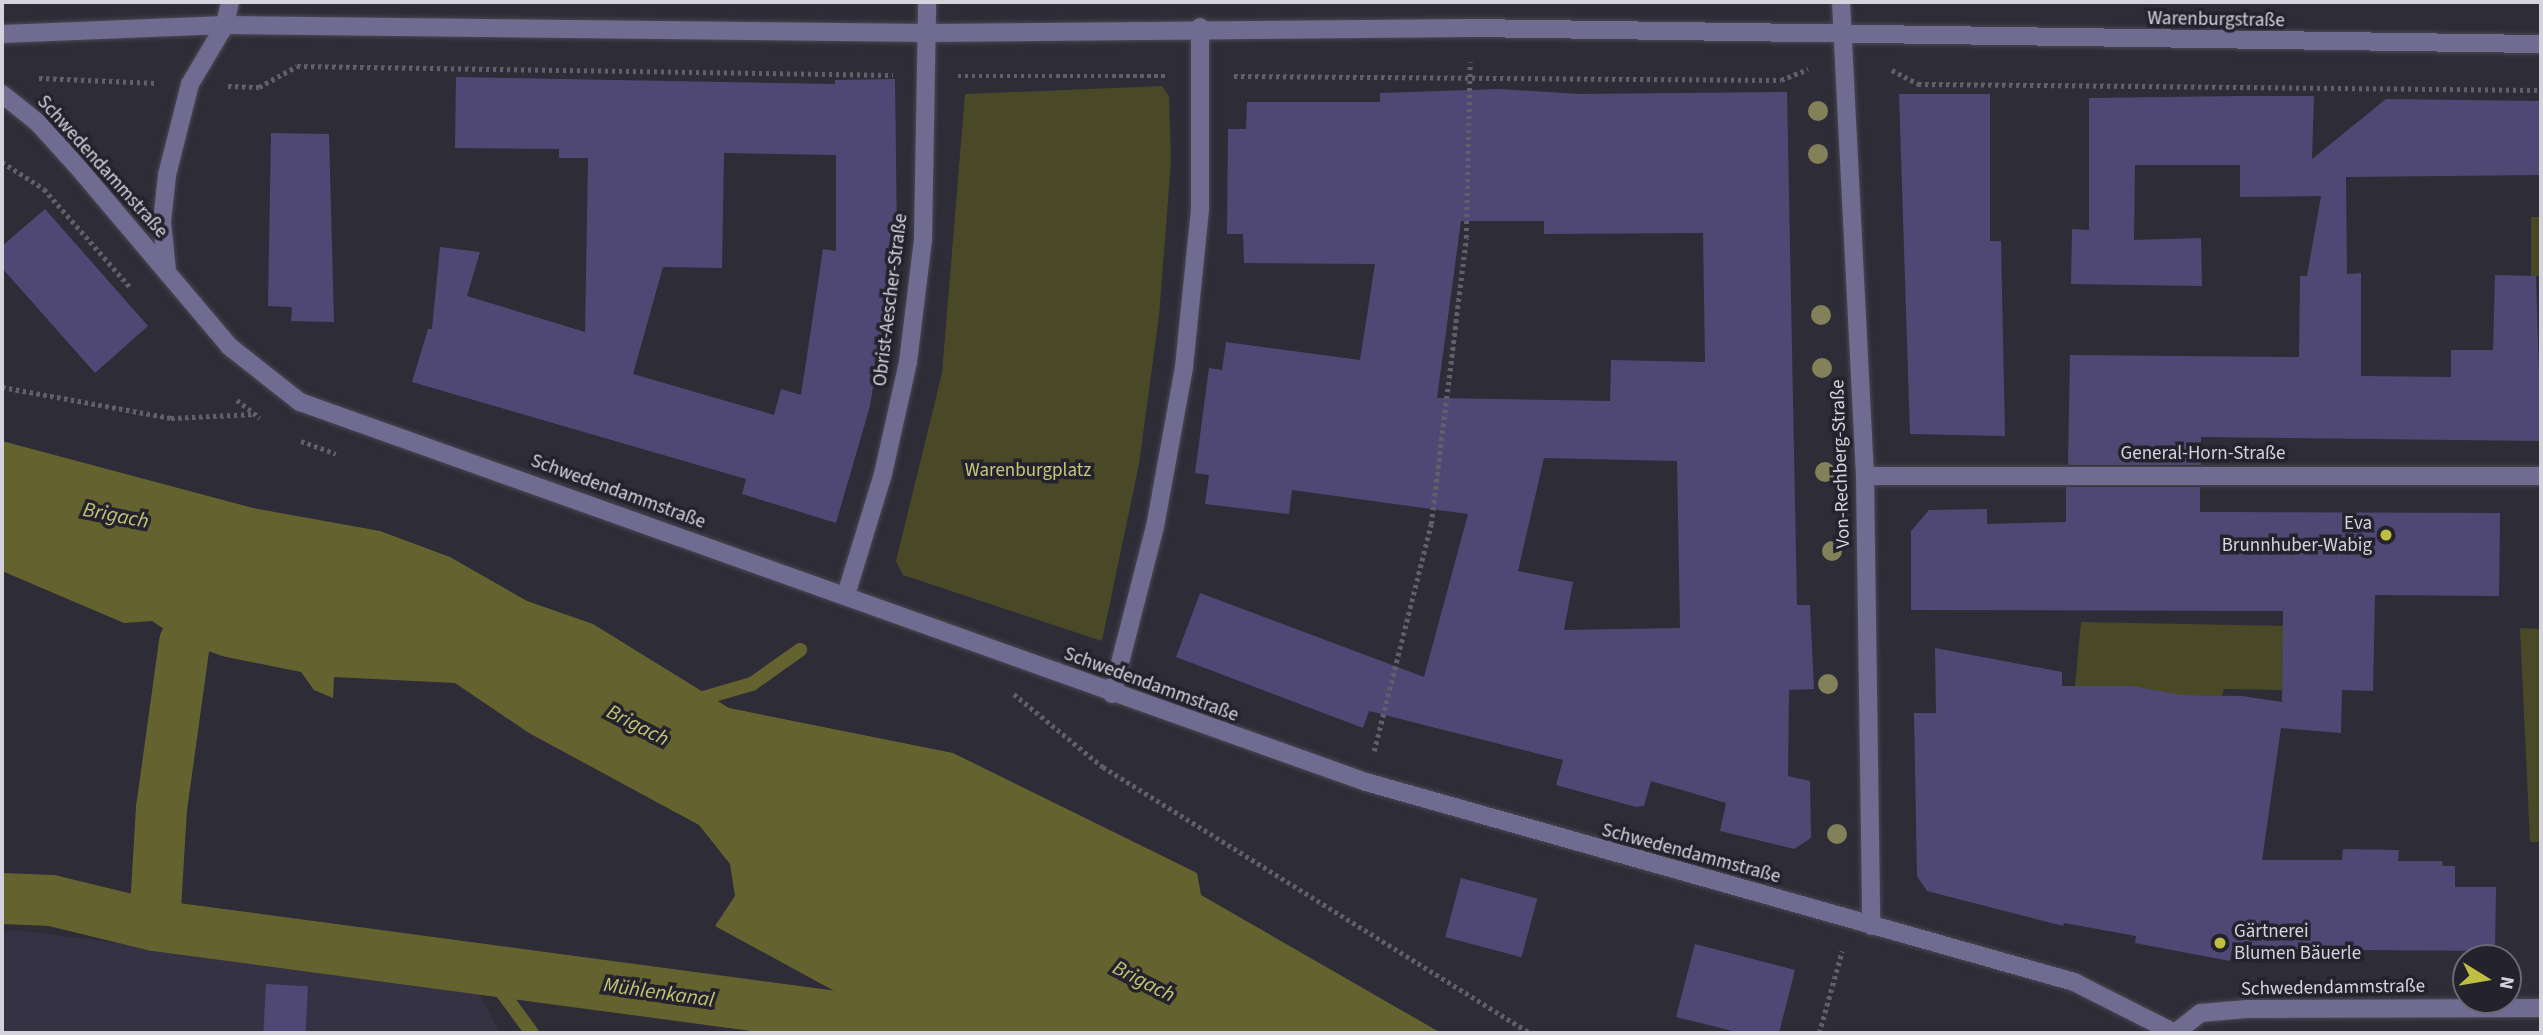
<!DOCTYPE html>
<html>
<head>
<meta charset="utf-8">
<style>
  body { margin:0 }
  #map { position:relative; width:2543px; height:1035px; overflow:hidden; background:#2e2c37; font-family:"Source Sans 3",sans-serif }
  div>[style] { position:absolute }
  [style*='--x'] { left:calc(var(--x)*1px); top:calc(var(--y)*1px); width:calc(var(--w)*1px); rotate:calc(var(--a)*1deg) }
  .built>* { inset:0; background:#353243 }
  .green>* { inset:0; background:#494927; transform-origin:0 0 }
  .water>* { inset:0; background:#646330 }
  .stream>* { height:14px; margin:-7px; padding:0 7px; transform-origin:7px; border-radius:7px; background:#646330 }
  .canal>* { height:51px; margin:-25.5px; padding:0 25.5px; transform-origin:25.5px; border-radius:25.5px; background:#646330 }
  .building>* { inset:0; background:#504874; transform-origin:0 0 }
  .path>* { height:4.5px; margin-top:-2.25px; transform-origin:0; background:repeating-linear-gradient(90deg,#61606a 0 3.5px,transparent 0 7px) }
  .roads { filter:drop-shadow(0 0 2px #494751) drop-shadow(0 0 2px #494751) }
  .minor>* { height:18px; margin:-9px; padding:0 9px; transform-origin:9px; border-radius:9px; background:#706b91 }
  .trees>* { width:20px; height:20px; margin:-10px; border-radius:50%; background:#82815a }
  .dots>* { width:19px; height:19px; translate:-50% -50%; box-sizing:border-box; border:4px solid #24222d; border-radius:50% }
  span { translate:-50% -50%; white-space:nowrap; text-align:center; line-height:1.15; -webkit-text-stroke:7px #24222d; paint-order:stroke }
  .street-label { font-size:19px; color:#d5d4dc }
  .park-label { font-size:19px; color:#c7c777 }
  .poi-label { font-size:19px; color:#d5d4dc }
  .right { translate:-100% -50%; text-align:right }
  .left { translate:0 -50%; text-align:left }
  .water-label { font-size:21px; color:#c4c474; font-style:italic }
  .frame { position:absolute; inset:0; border:4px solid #d5d4dc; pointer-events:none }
  .north { position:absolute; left:2452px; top:944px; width:70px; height:70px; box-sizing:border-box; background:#24222d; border:2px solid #6b6973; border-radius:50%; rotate:101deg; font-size:19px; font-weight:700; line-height:28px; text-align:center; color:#d5d4dc }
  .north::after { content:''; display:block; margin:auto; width:24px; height:32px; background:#c0be41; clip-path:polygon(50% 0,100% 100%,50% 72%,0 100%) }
</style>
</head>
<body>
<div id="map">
  <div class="built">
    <div style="clip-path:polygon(17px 930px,477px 990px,500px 1033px,2px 1033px,2px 932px)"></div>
  </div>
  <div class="green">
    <div style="clip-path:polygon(1162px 86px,1169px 96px,1171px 162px,1159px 316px,1139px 464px,1102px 641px,903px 575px,896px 561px,942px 373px,965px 94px)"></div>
    <div style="left:2531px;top:217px;width:10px;height:59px"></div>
    <div style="clip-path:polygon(2081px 622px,2289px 626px,2283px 639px,2282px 690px,2224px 689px,2222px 696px,2159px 695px,2075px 686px)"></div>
    <div style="clip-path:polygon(2520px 628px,2541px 629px,2541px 842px,2530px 842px)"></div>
  </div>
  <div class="water">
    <div style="clip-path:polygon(2px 441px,253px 508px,380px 531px,450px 557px,527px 601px,593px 624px,729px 708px,953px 753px,1197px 873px,1201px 895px,1441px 1033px,865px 1033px,849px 999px,715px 926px,735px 896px,730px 864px,699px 825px,529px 733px,455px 683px,334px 677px,333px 698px,314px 690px,301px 672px,222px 656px,184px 642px,152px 621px,124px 623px,2px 571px)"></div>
  </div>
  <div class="stream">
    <div style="--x:693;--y:701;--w:61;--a:-16.1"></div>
    <div style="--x:752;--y:684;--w:59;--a:-35.3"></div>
    <div style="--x:485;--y:969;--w:79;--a:53.7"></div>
  </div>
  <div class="canal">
    <div style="--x:2;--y:898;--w:49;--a:2.3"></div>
    <div style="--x:51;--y:900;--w:106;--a:13.6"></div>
    <div style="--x:154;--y:925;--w:710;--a:7.61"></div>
    <div style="--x:858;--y:1019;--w:70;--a:-5.7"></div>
    <div style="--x:154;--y:925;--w:117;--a:-86.6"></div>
    <div style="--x:161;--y:808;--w:168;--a:-82.1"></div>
  </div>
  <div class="building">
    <div style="clip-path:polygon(evenodd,456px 77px,835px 84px,835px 80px,895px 79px,897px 238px,870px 406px,836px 523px,742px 494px,746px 479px,412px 382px,428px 329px,432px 329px,440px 247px,480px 252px,467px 296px,585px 332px,588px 158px,559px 158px,559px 149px,455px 148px,456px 77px,724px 153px,836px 155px,836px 251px,823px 249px,801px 395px,781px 389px,774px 415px,633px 374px,663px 267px,722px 268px,724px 153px)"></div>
    <div style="clip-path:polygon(evenodd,1500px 89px,1579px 94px,1787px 92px,1797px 605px,1810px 605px,1814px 689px,1789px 690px,1788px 776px,1810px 781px,1811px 838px,1794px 849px,1720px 831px,1726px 803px,1651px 781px,1644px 806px,1636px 807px,1556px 785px,1563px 760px,1369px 711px,1363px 728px,1176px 657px,1200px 593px,1424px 677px,1468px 514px,1292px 490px,1289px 514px,1205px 504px,1209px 475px,1195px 473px,1209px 368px,1222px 370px,1226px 342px,1360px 360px,1375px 264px,1244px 263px,1243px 234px,1227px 234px,1228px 129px,1246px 129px,1247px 102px,1380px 102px,1380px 93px,1500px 89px,1461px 221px,1544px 221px,1544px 234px,1703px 233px,1705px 362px,1611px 360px,1610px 401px,1437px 398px,1461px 221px,1500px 89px,1544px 458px,1677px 461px,1680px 628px,1564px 630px,1573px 582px,1518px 571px,1544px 458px)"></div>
    <div style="clip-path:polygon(1899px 94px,1990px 94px,1990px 241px,2001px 241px,2005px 436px,1910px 434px)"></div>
    <div style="clip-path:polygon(2240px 96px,2314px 96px,2312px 159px,2386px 99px,2541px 101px,2541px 175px,2346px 177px,2347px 274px,2361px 273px,2361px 376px,2451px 377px,2451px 350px,2493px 350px,2495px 275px,2536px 276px,2541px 441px,2201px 437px,2201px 465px,2068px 465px,2070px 355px,2299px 357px,2300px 276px,2307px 276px,2321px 196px,2240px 197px,2240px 165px,2135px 165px,2134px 240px,2201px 238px,2202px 286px,2071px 284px,2072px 229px,2089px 230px,2089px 98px)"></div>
    <div style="clip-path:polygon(271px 133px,329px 134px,334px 322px,291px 321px,292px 307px,268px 306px)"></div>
    <div style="clip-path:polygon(45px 209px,148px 326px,95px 373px,2px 268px,2px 246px)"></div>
    <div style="clip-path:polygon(2066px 487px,2200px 487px,2200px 512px,2210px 512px,2500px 513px,2499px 596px,2375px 595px,2373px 691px,2342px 690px,2341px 733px,2281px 728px,2262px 860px,2342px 860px,2343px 849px,2399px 850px,2398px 861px,2442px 861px,2443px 866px,2455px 866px,2455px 887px,2496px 887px,2495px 951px,2232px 949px,2230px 961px,2135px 943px,2136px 936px,2064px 923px,2063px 926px,1927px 891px,1917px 876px,1914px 713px,1936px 713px,1935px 648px,2062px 672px,2062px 686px,2133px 686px,2180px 695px,2242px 696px,2282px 702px,2283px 611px,1911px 610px,1911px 531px,1929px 510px,1987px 509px,1987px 524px,2066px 522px)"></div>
    <div style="left:1461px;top:878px;width:79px;height:61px;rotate:15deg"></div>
    <div style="clip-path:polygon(1695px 944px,1795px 970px,1779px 1033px,1741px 1033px,1676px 1017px)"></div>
    <div style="left:266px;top:984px;width:42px;height:49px;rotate:3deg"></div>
  </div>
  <div class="path">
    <div style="--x:1892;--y:70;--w:30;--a:28"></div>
    <div style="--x:1918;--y:84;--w:623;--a:0.55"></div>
    <div style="--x:958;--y:76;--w:208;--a:0"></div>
    <div style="--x:1234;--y:76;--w:547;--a:0.42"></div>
    <div style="--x:1781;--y:80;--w:29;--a:-22"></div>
    <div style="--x:39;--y:78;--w:117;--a:2.4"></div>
    <div style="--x:228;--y:86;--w:31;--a:2"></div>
    <div style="--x:259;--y:87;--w:43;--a:-28.9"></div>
    <div style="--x:297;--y:66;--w:596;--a:0.87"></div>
    <div style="--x:2;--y:162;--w:50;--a:32.7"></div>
    <div style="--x:44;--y:189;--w:130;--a:48.7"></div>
    <div style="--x:2;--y:387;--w:172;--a:10.4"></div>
    <div style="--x:171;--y:418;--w:83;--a:-2.8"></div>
    <div style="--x:237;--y:400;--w:29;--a:38"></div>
    <div style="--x:301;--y:441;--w:37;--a:20"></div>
    <div style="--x:1014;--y:694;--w:115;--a:39.4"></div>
    <div style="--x:1103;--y:767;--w:503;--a:31.92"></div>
    <div style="--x:1374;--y:751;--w:234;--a:-75.9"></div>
    <div style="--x:1431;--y:524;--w:288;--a:-83"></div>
    <div style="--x:1466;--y:238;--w:176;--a:-88.7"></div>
    <div style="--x:1819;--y:1033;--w:85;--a:-74.3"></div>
  </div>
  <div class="roads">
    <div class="minor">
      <div style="--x:1841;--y:2;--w:475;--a:87.1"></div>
      <div style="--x:1865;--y:476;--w:450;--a:89.2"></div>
      <div style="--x:2;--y:34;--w:223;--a:-2.3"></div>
      <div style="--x:225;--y:25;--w:704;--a:0.65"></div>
      <div style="--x:929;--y:33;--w:542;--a:-0.53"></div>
      <div style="--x:1471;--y:28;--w:1070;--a:0.86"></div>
      <div style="--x:2;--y:94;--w:45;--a:38.7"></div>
      <div style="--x:37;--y:122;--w:59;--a:47.7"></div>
      <div style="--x:77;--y:166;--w:237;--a:49.8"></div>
      <div style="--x:230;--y:347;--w:89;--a:38.2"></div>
      <div style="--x:300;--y:402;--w:1132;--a:19.62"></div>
      <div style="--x:1366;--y:782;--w:736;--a:15.77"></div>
      <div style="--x:2074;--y:982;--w:113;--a:26.8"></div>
      <div style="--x:167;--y:271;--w:49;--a:-95.8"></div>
      <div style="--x:162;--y:222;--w:47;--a:-83.9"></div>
      <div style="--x:167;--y:175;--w:94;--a:-75.8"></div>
      <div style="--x:190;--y:84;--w:69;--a:-59.3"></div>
      <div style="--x:225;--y:25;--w:24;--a:-78"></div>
      <div style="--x:1865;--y:476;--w:676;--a:0"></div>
      <div style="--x:846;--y:595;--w:127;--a:-73"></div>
      <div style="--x:883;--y:474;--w:115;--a:-77.4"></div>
      <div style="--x:908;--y:362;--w:124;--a:-83"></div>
      <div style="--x:923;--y:239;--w:237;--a:-89"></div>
      <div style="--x:1112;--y:694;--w:172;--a:-75.6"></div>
      <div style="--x:1155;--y:527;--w:163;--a:-79.7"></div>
      <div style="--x:1184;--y:367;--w:159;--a:-84.2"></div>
      <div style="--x:1200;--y:209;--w:182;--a:-90"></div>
      <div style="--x:2175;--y:1033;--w:33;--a:-38"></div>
      <div style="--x:2201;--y:1013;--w:46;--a:-5"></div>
      <div style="--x:2247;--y:1009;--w:294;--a:-0.2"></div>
    </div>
  </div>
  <div class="trees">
    <div style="left:1818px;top:111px"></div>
    <div style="left:1818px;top:154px"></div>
    <div style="left:1821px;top:315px"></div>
    <div style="left:1822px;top:368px"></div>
    <div style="left:1825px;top:472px"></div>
    <div style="left:1832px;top:551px"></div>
    <div style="left:1828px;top:684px"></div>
    <div style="left:1837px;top:834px"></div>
  </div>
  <div class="dots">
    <div style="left:2386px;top:535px;background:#c0be41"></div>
    <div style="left:2220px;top:943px;background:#c0be41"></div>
  </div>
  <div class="street-label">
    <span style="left:2216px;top:20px;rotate:1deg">Warenburgstraße</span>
    <span style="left:102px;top:167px;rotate:48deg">Schwedendammstraße</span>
    <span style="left:891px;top:300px;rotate:-83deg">Obrist-Aescher-Straße</span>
    <span style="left:2203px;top:454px">General-Horn-Straße</span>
    <span style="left:1841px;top:464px;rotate:-92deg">Von-Rechberg-Straße</span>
    <span style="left:618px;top:492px;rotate:20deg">Schwedendammstraße</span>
    <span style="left:1151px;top:685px;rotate:20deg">Schwedendammstraße</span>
    <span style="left:1691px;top:854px;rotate:15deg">Schwedendammstraße</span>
    <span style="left:2333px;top:988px;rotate:-1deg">Schwedendammstraße</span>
  </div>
  <div class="park-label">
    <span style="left:1028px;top:471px">Warenburgplatz</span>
  </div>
  <div class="poi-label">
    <span class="right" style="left:2372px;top:535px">Eva<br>Brunnhuber-Wabig</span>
    <span class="left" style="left:2234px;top:943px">Gärtnerei<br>Blumen Bäuerle</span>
  </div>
  <div class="water-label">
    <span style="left:116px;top:515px;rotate:11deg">Brigach</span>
    <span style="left:638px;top:725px;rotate:27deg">Brigach</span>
    <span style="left:1144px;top:981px;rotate:27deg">Brigach</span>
    <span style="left:659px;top:992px;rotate:8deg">Mühlenkanal</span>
  </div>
  <div class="frame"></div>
  <div class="north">N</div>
</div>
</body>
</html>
